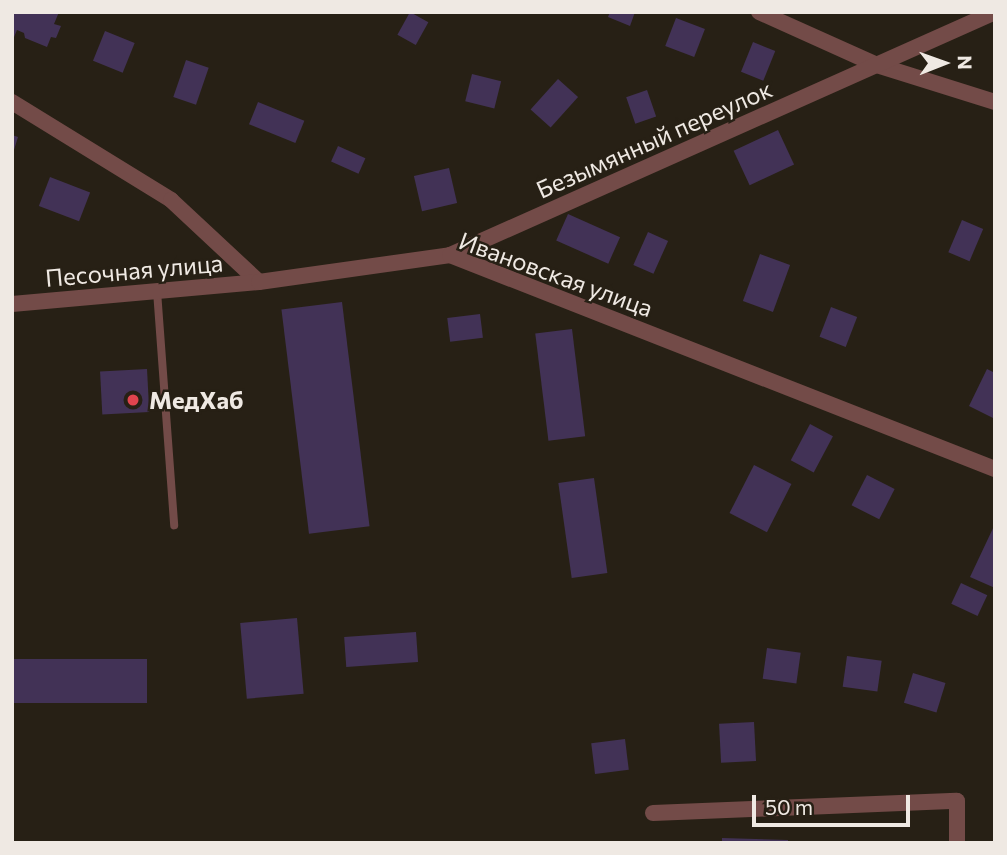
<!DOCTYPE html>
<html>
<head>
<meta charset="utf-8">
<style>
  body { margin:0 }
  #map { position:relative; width:1007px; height:855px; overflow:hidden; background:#272015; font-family:Commissioner,sans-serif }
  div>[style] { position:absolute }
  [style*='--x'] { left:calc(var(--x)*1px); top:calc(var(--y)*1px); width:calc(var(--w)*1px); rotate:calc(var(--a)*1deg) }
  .building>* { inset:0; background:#423256; transform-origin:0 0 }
  .service>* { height:8px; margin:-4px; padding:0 4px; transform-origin:4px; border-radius:4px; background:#734b48 }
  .minor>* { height:16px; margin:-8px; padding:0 8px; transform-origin:8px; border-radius:8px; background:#734b48 }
  .dots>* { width:19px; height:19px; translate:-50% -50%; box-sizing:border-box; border:4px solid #272015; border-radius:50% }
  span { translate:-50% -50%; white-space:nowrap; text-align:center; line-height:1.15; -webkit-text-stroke:5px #272015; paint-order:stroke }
  .street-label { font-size:24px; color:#efe9e3 }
  .poi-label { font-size:24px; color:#efe9e3; font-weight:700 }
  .left { translate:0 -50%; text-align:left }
  .frame { position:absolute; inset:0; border:14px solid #efe9e3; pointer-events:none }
  .north { position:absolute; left:909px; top:28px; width:70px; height:70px; -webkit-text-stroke:5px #272015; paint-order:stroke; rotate:89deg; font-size:19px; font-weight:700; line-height:28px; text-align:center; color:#efe9e3 }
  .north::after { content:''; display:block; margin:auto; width:24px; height:32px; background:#efe9e3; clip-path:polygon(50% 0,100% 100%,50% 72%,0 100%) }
  .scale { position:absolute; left:752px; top:795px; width:158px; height:32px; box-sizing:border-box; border:4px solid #efe9e3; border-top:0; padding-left:9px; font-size:21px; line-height:24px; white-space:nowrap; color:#efe9e3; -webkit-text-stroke:5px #272015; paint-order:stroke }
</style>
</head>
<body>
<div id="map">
  <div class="building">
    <div style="clip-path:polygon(12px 12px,59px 12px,54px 24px,61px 26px,56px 38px,51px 37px,47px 47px,25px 38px,24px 33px,17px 30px,12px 42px)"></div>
    <div style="left:410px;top:12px;width:21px;height:26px;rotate:29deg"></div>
    <div style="clip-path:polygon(610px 12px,635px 12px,630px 26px,608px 17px)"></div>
    <div style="left:676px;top:18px;width:31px;height:30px;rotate:21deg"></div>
    <div style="left:105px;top:31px;width:32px;height:32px;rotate:22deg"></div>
    <div style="left:753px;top:42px;width:24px;height:32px;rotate:22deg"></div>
    <div style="left:186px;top:60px;width:24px;height:39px;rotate:19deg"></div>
    <div style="left:472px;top:74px;width:30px;height:28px;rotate:14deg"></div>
    <div style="left:558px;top:79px;width:27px;height:41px;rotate:42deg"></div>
    <div style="left:647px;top:90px;width:28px;height:22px;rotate:71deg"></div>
    <div style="left:258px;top:102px;width:50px;height:24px;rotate:22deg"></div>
    <div style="left:778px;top:130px;width:38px;height:49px;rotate:65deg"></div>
    <div style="clip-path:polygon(12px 135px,18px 137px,13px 153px,12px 153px)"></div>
    <div style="left:338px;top:146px;width:30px;height:17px;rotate:24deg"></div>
    <div style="left:449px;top:168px;width:36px;height:36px;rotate:77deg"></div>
    <div style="left:50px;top:177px;width:43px;height:31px;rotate:21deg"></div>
    <div style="left:568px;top:214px;width:57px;height:29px;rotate:24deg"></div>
    <div style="left:962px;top:220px;width:23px;height:35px;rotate:23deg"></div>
    <div style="left:648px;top:232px;width:22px;height:36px;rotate:24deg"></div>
    <div style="left:760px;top:254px;width:32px;height:50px;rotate:20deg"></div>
    <div style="left:342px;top:302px;width:226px;height:61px;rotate:83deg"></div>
    <div style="left:831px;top:307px;width:28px;height:32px;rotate:21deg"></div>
    <div style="left:480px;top:314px;width:24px;height:33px;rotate:83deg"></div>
    <div style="left:572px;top:329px;width:108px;height:37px;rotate:83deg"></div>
    <div style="left:147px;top:369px;width:43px;height:47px;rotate:87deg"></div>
    <div style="clip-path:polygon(987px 369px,995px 373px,995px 419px,969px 406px)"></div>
    <div style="left:810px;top:424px;width:26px;height:41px;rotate:28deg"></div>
    <div style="left:754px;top:465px;width:42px;height:54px;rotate:27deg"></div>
    <div style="left:867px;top:475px;width:31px;height:34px;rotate:27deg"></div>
    <div style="left:594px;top:478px;width:96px;height:36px;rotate:82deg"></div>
    <div style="clip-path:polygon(995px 524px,995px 588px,970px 577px)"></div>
    <div style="left:961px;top:583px;width:29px;height:23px;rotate:25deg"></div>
    <div style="left:297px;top:618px;width:76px;height:57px;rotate:85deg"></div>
    <div style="left:416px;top:632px;width:30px;height:72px;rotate:86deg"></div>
    <div style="left:767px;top:648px;width:34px;height:31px;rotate:8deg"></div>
    <div style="left:847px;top:656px;width:35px;height:31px;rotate:8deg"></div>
    <div style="left:147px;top:659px;width:44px;height:135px;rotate:90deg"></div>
    <div style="left:913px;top:673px;width:34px;height:31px;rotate:17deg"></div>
    <div style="left:754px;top:722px;width:39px;height:35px;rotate:87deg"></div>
    <div style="left:625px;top:739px;width:31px;height:34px;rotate:83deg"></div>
    <div style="clip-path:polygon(722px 838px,788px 840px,788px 843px,722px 843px)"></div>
  </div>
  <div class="service">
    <div style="--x:157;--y:291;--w:235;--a:85.8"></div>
  </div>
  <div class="minor">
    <div style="--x:759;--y:12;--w:129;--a:24.2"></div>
    <div style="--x:877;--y:65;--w:124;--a:17.4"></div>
    <div style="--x:12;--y:102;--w:187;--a:31.6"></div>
    <div style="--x:171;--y:200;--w:120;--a:43"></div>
    <div style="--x:450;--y:255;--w:597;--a:-24.03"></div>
    <div style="--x:12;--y:304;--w:248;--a:-5.1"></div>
    <div style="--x:259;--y:282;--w:193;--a:-8"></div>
    <div style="--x:450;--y:255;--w:586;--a:21.44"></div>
    <div style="--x:653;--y:813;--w:304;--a:-2.3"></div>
    <div style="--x:957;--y:801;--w:42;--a:90"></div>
  </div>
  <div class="dots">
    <div style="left:133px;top:400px;background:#e0444e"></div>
  </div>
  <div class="street-label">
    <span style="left:654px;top:139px;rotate:-24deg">Безымянный переулок</span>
    <span style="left:134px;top:270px;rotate:-5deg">Песочная улица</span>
    <span style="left:556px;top:274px;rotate:20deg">Ивановская улица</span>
  </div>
  <div class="poi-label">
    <span class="left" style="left:149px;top:400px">МедХаб</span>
  </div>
  <div class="frame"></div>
  <div class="north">N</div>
  <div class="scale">50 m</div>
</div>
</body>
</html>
